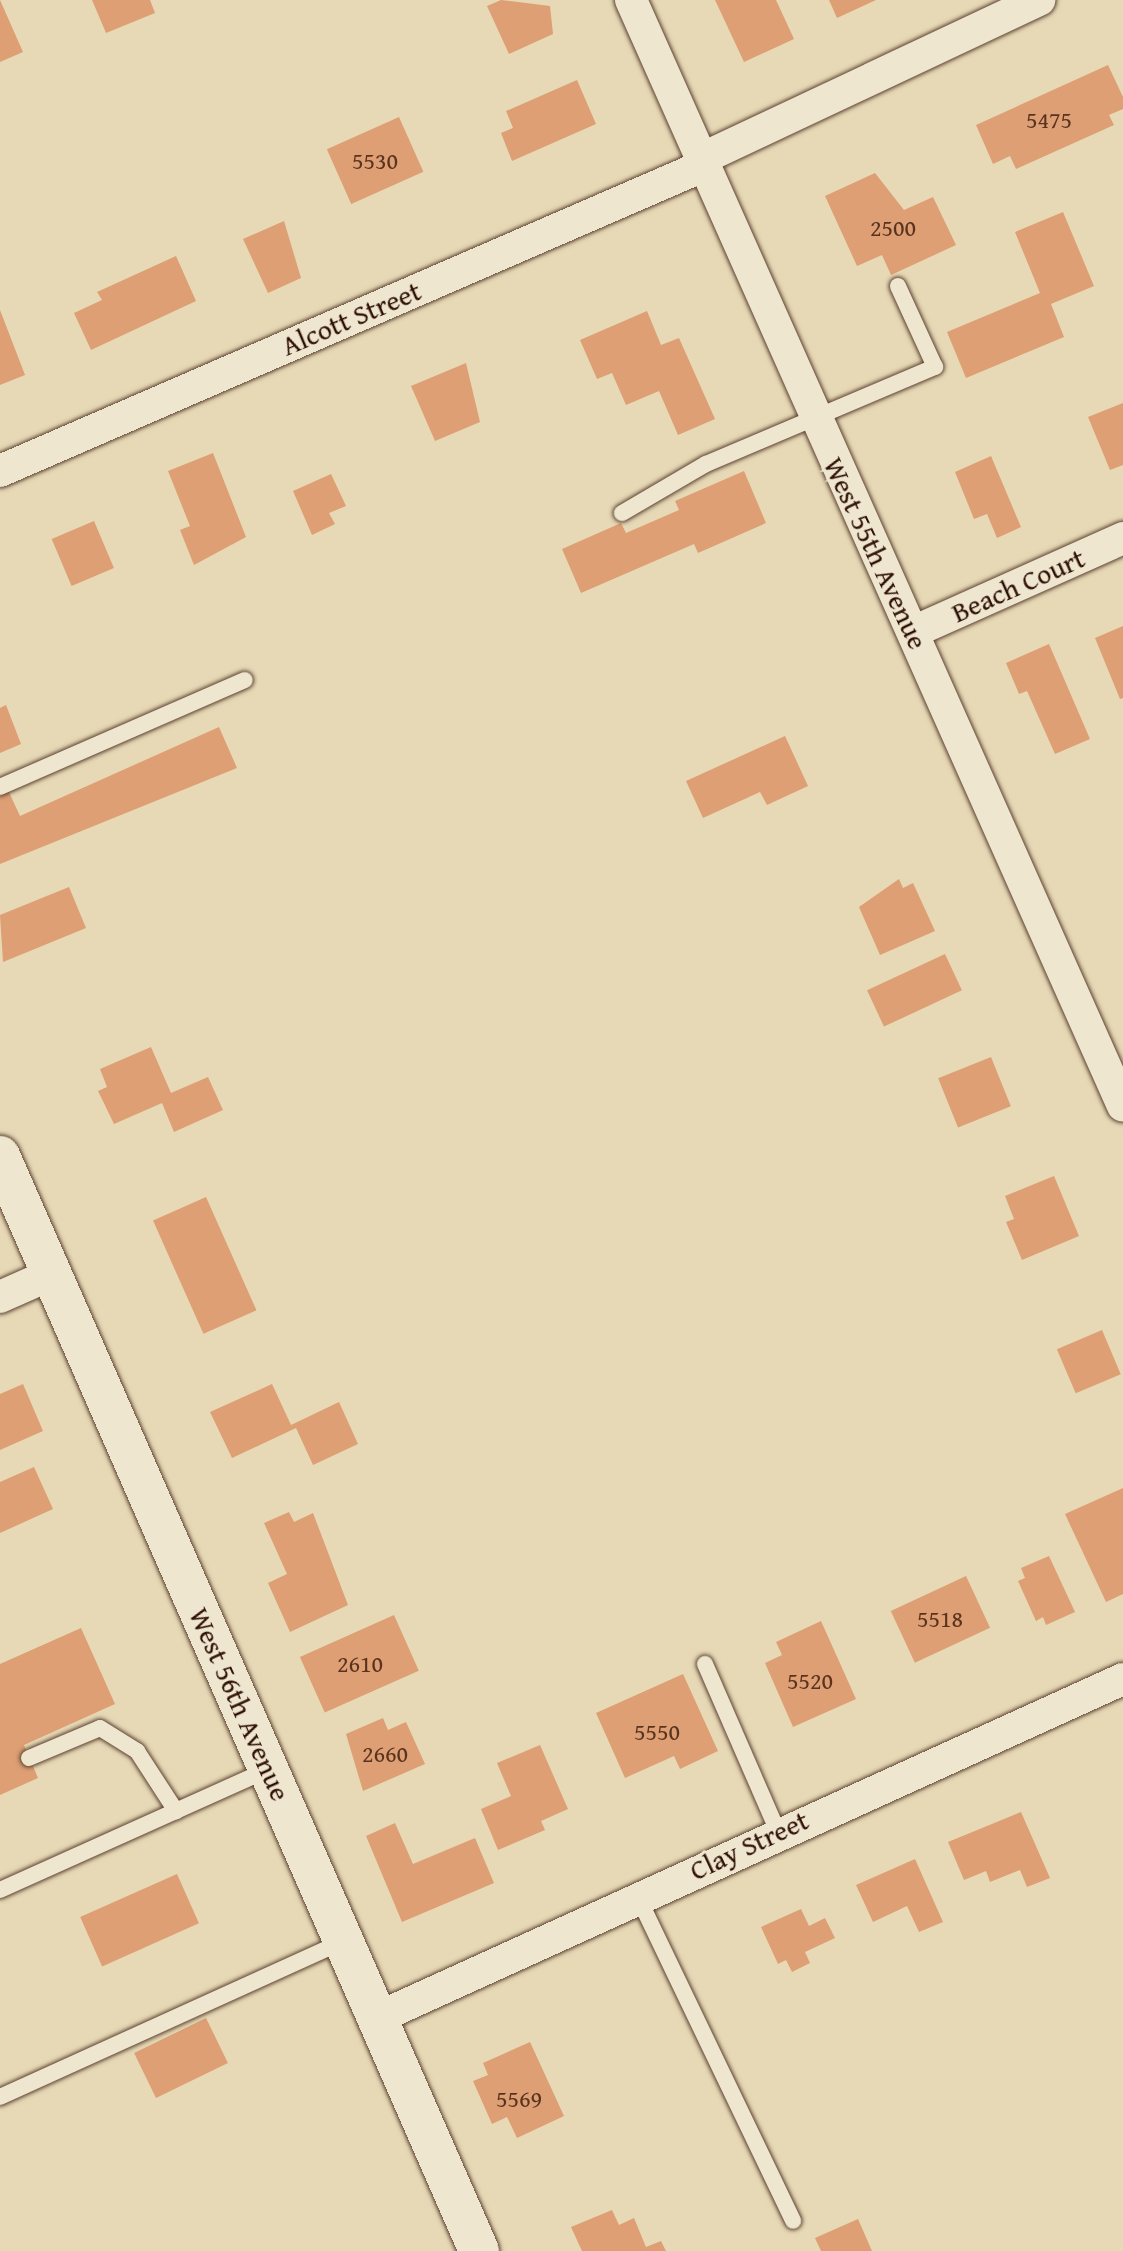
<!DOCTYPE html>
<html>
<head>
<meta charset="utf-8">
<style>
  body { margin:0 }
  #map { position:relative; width:1123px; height:2251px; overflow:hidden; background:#e7d9b6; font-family:"Gentium Book Plus",serif }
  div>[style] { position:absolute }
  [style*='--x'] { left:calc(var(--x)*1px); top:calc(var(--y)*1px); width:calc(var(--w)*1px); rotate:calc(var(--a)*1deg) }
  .building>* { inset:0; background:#dd9f73; transform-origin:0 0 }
  .roads { filter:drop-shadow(0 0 2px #5c4230) drop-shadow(0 0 2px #5c4230) }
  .service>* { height:16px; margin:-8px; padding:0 8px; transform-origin:8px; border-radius:8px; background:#efe6d0 }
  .minor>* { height:32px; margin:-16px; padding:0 16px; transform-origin:16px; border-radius:16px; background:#efe6d0 }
  .tertiary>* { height:40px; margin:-20px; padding:0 20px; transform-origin:20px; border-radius:20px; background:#efe6d0 }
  span { translate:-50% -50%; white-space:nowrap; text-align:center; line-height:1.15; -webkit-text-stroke:6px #efe6d0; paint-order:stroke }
  .number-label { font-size:24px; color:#59331f }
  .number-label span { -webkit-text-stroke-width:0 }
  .street-label { font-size:28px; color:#2d0f03 }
</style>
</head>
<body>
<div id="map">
  <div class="building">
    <div style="clip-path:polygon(0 0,23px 52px,0 62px)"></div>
    <div style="clip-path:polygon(92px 0,150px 0,155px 13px,106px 33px)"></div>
    <div style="clip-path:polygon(501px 0,550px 6px,553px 34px,509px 54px,487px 6px)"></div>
    <div style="clip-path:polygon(715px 0,776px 0,794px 39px,744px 62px)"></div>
    <div style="clip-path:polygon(829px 0,876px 0,837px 18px)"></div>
    <div style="clip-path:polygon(1108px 65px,1123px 97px,1123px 109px,1109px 115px,1114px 125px,1016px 169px,1010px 156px,993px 164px,976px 125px)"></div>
    <div style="clip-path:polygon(577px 80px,596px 124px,512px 161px,501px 133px,513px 128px,506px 111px)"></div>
    <div style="left:399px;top:117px;width:60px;height:79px;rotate:66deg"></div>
    <div style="clip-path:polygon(875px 173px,904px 210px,933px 197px,956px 245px,891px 275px,882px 255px,857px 266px,825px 196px)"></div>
    <div style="clip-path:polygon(1063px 212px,1094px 286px,1051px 304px,1064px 337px,966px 378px,947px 332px,1040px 293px,1015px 232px)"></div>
    <div style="clip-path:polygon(284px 221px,301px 278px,268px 293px,243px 239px)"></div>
    <div style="clip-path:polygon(176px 256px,196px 301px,91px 350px,74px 313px,102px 300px,97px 292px)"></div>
    <div style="clip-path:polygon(0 310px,25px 375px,0 385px)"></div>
    <div style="clip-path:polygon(647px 311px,661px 345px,679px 338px,715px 419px,678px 435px,659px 391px,626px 405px,612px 373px,597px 379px,580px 340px)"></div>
    <div style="clip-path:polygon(466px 363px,480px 422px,435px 441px,411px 386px)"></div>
    <div style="clip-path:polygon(1123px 403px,1123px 465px,1110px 470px,1088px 417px)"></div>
    <div style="clip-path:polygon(213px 453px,246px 537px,194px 565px,180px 530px,190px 526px,168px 471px)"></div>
    <div style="clip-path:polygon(991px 456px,1021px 527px,997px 538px,987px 514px,974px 519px,955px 472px)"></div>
    <div style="clip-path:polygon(744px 471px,766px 523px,698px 553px,694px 544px,581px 593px,562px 549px,621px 523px,626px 533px,679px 510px,675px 501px)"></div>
    <div style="clip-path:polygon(331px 474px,346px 506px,329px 513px,335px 524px,312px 535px,293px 491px)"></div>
    <div style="left:94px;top:521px;width:51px;height:46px;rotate:67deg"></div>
    <div style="clip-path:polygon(1123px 626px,1123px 698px,1120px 699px,1095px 638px)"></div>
    <div style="clip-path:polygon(1049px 644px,1090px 739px,1055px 754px,1027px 691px,1019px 694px,1006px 663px)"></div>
    <div style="clip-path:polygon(6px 705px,21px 744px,0 753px,0 708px)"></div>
    <div style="clip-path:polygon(219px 727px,237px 768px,0 864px,0 793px,8px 790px,20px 816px)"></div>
    <div style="clip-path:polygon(785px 736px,808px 786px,767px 805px,760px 792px,703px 818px,686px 781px)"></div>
    <div style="clip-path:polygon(899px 879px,903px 888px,913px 883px,935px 931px,880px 955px,859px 907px)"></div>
    <div style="clip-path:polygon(69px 887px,86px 928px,3px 962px,0 915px)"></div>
    <div style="left:945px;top:954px;width:40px;height:86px;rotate:65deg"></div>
    <div style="clip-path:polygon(151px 1047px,171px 1093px,208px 1077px,223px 1110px,174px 1132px,162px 1103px,114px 1124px,98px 1091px,107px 1087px,100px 1069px)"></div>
    <div style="left:991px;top:1057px;width:53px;height:57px;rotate:68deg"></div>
    <div style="clip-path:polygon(1054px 1176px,1079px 1236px,1022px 1260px,1006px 1222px,1014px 1219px,1005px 1196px)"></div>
    <div style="left:206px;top:1197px;width:124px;height:58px;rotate:66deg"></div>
    <div style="left:1102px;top:1330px;width:48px;height:49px;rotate:67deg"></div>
    <div style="clip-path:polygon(23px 1384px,43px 1431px,0 1450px,0 1394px)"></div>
    <div style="clip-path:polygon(272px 1384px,291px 1425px,339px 1402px,358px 1444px,313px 1465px,296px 1428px,232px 1458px,210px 1412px)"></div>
    <div style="clip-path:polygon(34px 1467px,53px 1509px,0 1533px,0 1482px)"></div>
    <div style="clip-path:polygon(1123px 1488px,1123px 1594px,1106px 1602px,1065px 1514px)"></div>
    <div style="clip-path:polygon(289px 1512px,294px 1522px,313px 1513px,348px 1605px,290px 1632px,268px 1583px,287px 1574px,264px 1523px)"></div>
    <div style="clip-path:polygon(1049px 1556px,1075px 1612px,1046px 1625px,1043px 1617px,1036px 1621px,1018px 1581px,1025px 1578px,1021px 1568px)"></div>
    <div style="left:966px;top:1576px;width:57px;height:83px;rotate:65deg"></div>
    <div style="left:394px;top:1615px;width:61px;height:103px;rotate:66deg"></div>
    <div style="clip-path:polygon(821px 1621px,856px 1699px,793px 1727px,765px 1663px,782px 1655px,776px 1642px)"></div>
    <div style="clip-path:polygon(81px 1628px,115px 1704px,24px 1745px,38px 1778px,0 1795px,0 1664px)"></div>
    <div style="clip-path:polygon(683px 1674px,718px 1751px,680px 1769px,674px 1756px,625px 1778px,596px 1713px)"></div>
    <div style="clip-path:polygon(383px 1718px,388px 1730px,406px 1722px,425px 1764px,363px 1791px,346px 1734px)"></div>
    <div style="clip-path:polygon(540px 1745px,568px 1809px,541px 1821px,545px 1830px,498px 1850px,481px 1809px,511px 1796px,497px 1763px)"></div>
    <div style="clip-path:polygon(1021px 1812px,1050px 1878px,1027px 1887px,1020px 1870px,990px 1882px,986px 1871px,964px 1880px,948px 1842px)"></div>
    <div style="clip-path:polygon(395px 1823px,413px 1864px,475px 1838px,494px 1883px,402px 1922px,366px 1836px)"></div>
    <div style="clip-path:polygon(915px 1859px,943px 1922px,919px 1932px,907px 1906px,873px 1922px,856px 1885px)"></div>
    <div style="left:177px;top:1874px;width:54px;height:106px;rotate:66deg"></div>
    <div style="clip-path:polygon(801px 1909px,809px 1926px,825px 1918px,835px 1938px,805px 1952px,810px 1963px,792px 1972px,786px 1960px,778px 1964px,761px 1927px)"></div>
    <div style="left:206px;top:2018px;width:50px;height:80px;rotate:64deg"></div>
    <div style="clip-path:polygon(530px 2042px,564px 2116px,517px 2138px,507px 2117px,492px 2124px,473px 2081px,488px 2075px,483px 2063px)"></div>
    <div style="clip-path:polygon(612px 2210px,619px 2225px,634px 2218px,646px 2247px,661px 2241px,666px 2251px,582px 2251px,571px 2227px)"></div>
    <div style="clip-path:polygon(858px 2219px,872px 2251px,821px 2251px,815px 2238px)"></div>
  </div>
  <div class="roads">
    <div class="service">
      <div style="--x:622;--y:513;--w:97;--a:-30.3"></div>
      <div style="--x:706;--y:464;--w:249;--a:-23"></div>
      <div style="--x:935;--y:367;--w:89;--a:-114.6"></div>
      <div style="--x:0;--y:787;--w:267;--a:-23.6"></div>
      <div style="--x:705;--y:1664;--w:183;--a:66.5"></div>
      <div style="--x:29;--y:1758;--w:77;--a:-22.9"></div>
      <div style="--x:100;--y:1728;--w:44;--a:31.9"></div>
      <div style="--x:137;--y:1751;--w:72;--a:57"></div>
      <div style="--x:0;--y:1890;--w:293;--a:-24.2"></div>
      <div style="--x:638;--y:1897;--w:359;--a:64.4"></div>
      <div style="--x:0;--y:2097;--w:375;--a:-24.4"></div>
    </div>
    <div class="minor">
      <div style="--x:631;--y:0;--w:1210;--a:66.02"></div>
      <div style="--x:701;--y:159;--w:374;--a:-25.2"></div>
      <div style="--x:0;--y:471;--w:766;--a:-23.45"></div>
      <div style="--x:913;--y:632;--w:230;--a:-24.1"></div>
      <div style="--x:0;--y:1297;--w:57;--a:-23.9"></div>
      <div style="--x:377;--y:2018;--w:819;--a:-24.44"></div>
    </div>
    <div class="tertiary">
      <div style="--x:0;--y:1156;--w:1195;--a:66.37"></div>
    </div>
  </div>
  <div class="number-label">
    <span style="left:1049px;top:120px">5475</span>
    <span style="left:375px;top:161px">5530</span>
    <span style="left:893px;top:228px">2500</span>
    <span style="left:940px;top:1619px">5518</span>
    <span style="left:360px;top:1664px">2610</span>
    <span style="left:810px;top:1681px">5520</span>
    <span style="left:657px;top:1732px">5550</span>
    <span style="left:385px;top:1754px">2660</span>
    <span style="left:519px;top:2099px">5569</span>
  </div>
  <div class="street-label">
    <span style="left:351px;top:318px;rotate:-23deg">Alcott Street</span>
    <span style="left:876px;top:553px;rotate:65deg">West 55th Avenue</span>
    <span style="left:1018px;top:585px;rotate:-24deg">Beach Court</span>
    <span style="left:240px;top:1704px;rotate:66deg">West 56th Avenue</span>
    <span style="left:749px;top:1845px;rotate:-25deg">Clay Street</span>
  </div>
</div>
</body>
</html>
